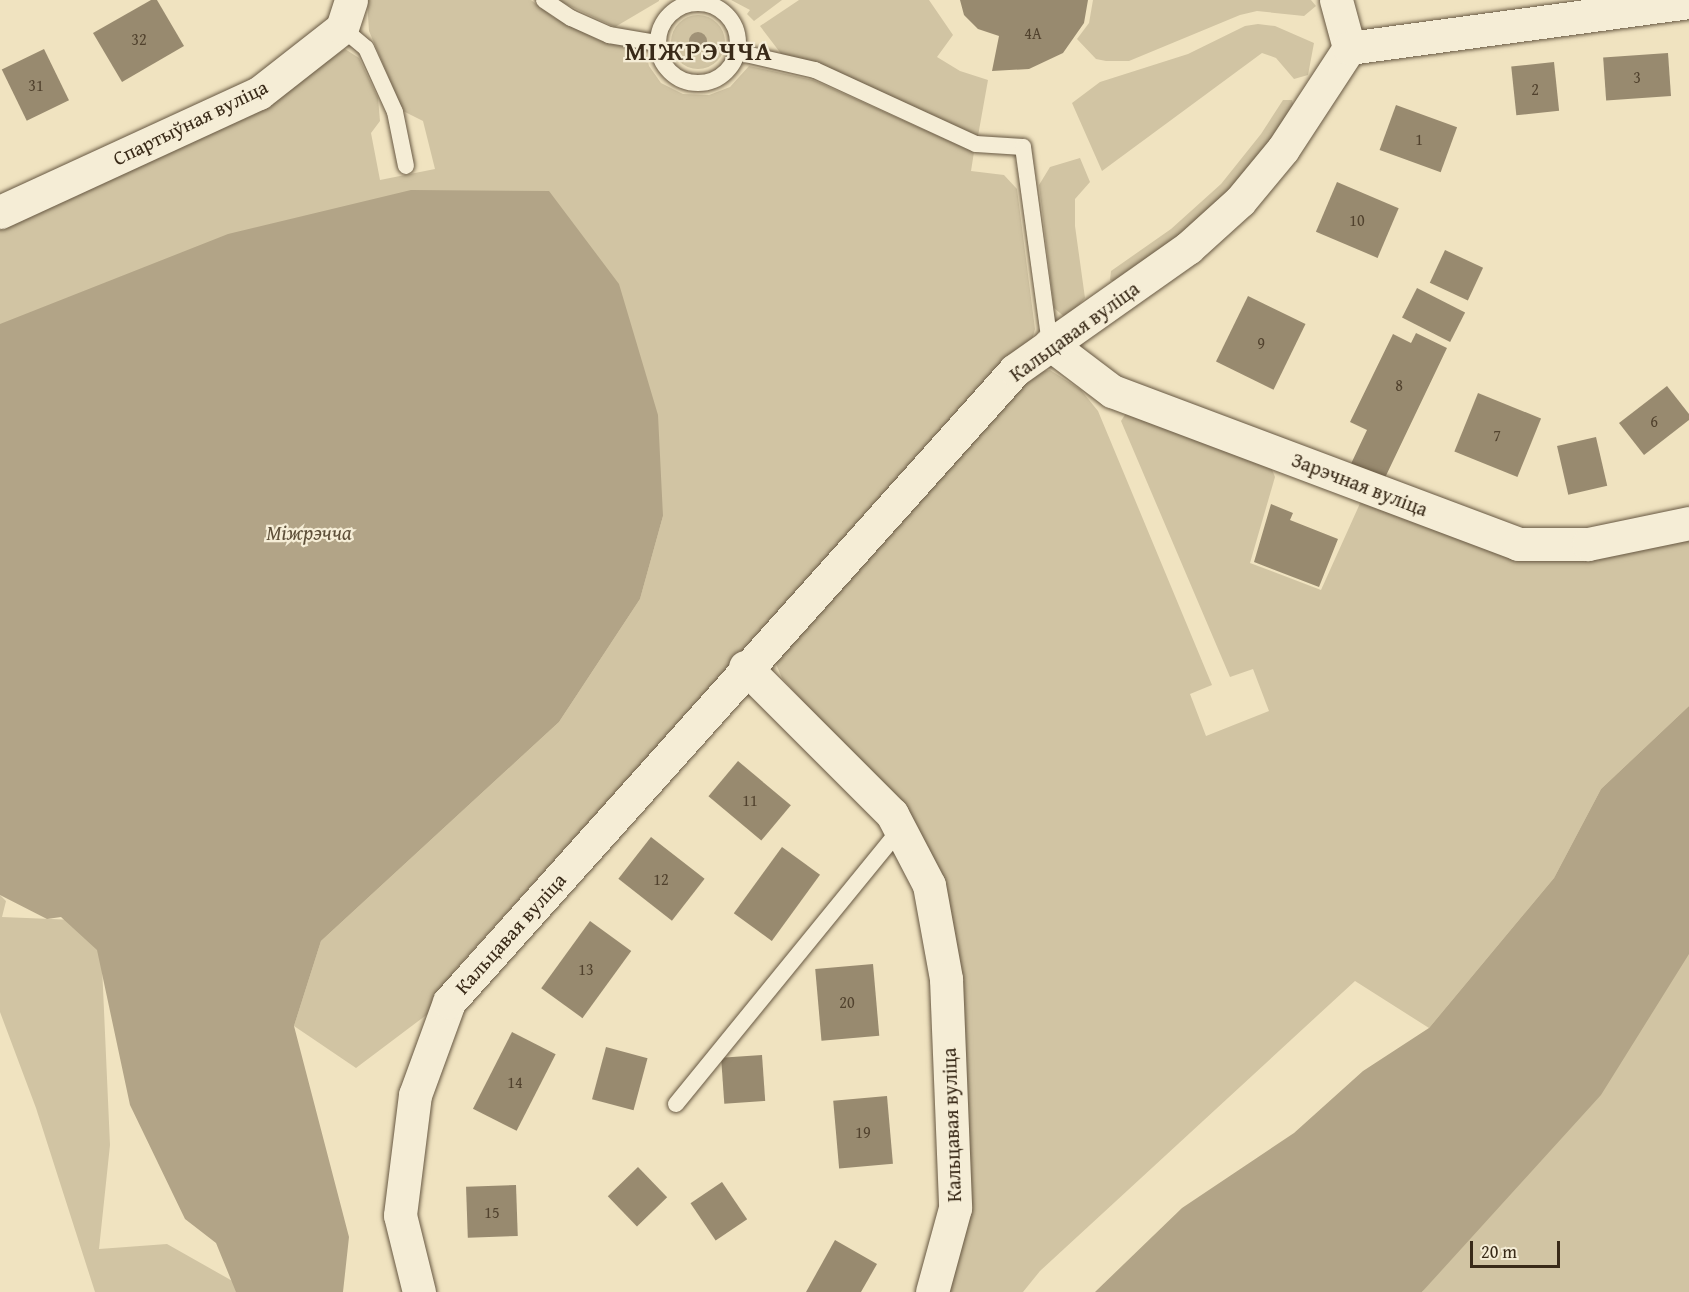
<!DOCTYPE html>
<html>
<head>
<meta charset="utf-8">
<style>
  body { margin:0 }
  #map { position:relative; width:1689px; height:1292px; overflow:hidden; background:#f0e3c0; font-family:"Gentium Book Plus",serif }
  div>[style] { position:absolute }
  [style*='--x'] { left:calc(var(--x)*1px); top:calc(var(--y)*1px); width:calc(var(--w)*1px); rotate:calc(var(--a)*1deg) }
  .green>* { inset:0; background:#d1c4a3 }
  .round { border-radius:50% }
  .water>* { inset:0; background:#b2a487 }
  .building>* { inset:0; background:#988a6f; transform-origin:0 0 }
  .roads { filter:drop-shadow(0 0 2px #675842) drop-shadow(0 0 2px #675842) }
  .lane>* { height:16px; margin:-8px; padding:0 8px; transform-origin:8px; border-radius:8px; background:#f5edd6 }
  .lane>.ring { margin:-8px; padding:0; box-sizing:content-box; background:none; border:16px solid #f5edd6; border-radius:50% }
  .street>* { height:33px; margin:-16.5px; padding:0 16.5px; transform-origin:16.5px; border-radius:16.5px; background:#f5edd6 }
  .secondary>* { height:33px; margin:-16.5px; padding:0 16.5px; transform-origin:16.5px; border-radius:16.5px; background:#f5edd6 }
  .trees>* { width:18px; height:18px; margin:-9px; border-radius:50%; background:#a09277 }
  span { translate:-50% -50%; white-space:nowrap; text-align:center; line-height:1.15; -webkit-text-stroke:4.5px #f5edd6; paint-order:stroke }
  .number-label { font-size:16px; color:#51422e }
  .number-label span { -webkit-text-stroke-width:0 }
  .street-label { font-size:20px; color:#392a18 }
  .water-label { font-size:21px; color:#5d4f39; font-style:italic }
  .district-label { font-size:26px; color:#392a18; font-weight:700; letter-spacing:1.5px }
  .scale { position:absolute; left:1470px; top:1241px; width:90px; height:27px; box-sizing:border-box; border:3px solid #392a18; border-top:0; padding-left:8px; font-size:18px; line-height:21px; white-space:nowrap; color:#392a18; -webkit-text-stroke:4px #f5edd6; paint-order:stroke }
</style>
</head>
<body>
<div id="map">
  <div class="green">
    <div style="clip-path:polygon(367px 0,531px 0,553px 17px,601px 41px,645px 49px,649px 66px,661px 83px,683px 94px,709px 95px,730px 87px,749px 66px,813px 80px,974px 152px,971px 171px,1004px 175px,1017px 189px,1035px 329px,1032px 340px,741px 653px,455px 970px,429px 1013px,356px 1068px,294px 1026px,321px 941px,559px 722px,640px 599px,663px 516px,0 457px,0 223px,258px 109px,345px 49px,359px 58px,378px 98px,380px 121px,371px 133px,380px 180px,435px 169px,423px 121px,403px 111px,369px 31px)"></div>
    <div style="clip-path:polygon(557px 0,659px 0,659px 1px,615px 27px)"></div>
    <div style="clip-path:polygon(731px 0,782px 0,754px 21px,747px 14px,750px 10px)"></div>
    <div style="clip-path:polygon(799px 0,929px 0,953px 35px,937px 57px,960px 71px,988px 80px,978px 136px,820px 64px,782px 55px,760px 26px)"></div>
    <div style="clip-path:polygon(1093px 0,1311px 0,1316px 6px,1304px 16px,1257px 11px,1240px 15px,1129px 61px,1106px 61px,1096px 59px,1077px 39px,1089px 23px)"></div>
    <div class="round" style="left:671px;top:15px;width:54px;height:54px"></div>
    <div style="clip-path:polygon(1258px 24px,1275px 26px,1314px 43px,1308px 75px,1294px 79px,1276px 58px,1262px 53px,1102px 171px,1072px 103px,1100px 82px,1188px 54px,1245px 26px)"></div>
    <div style="clip-path:polygon(1283px 100px,1292px 100px,1294px 108px,1230px 195px,1181px 238px,1114px 282px,1110px 280px,1111px 271px,1171px 229px,1221px 184px,1261px 134px)"></div>
    <div style="clip-path:polygon(1080px 158px,1090px 182px,1075px 199px,1075px 226px,1085px 298px,1066px 318px,1054px 308px,1039px 185px,1050px 167px)"></div>
    <div style="clip-path:polygon(1050px 370px,1081px 390px,1098px 411px,1212px 685px,1190px 694px,1206px 736px,1269px 711px,1253px 669px,1230px 677px,1121px 421px,1128px 410px,1269px 462px,1275px 477px,1250px 563px,1321px 590px,1362px 499px,1515px 554px,1689px 534px,1689px 706px,1601px 789px,1554px 878px,1429px 1028px,1355px 981px,1040px 1271px,1023px 1292px,945px 1292px,954px 979px,901px 811px,782px 678px,776px 664px,779px 647px,1025px 374px)"></div>
    <div style="clip-path:polygon(0 895px,6px 901px,2px 917px,100px 921px,110px 1145px,99px 1249px,167px 1244px,236px 1283px,242px 1292px,95px 1292px,36px 1108px,0 1012px)"></div>
    <div style="clip-path:polygon(1689px 940px,1689px 1292px,1422px 1292px)"></div>
  </div>
  <div class="water">
    <div style="clip-path:polygon(411px 190px,549px 191px,619px 284px,658px 415px,663px 516px,640px 599px,559px 722px,321px 941px,294px 1026px,349px 1237px,343px 1292px,236px 1292px,216px 1243px,185px 1219px,130px 1105px,97px 950px,61px 917px,47px 919px,0 895px,0 324px,228px 234px)"></div>
    <div style="clip-path:polygon(1689px 706px,1689px 954px,1601px 1095px,1422px 1292px,1095px 1292px,1182px 1208px,1294px 1133px,1363px 1071px,1429px 1028px,1554px 878px,1601px 789px)"></div>
  </div>
  <div class="building">
    <div style="clip-path:polygon(151px 0,157px 0,184px 46px,122px 82px,93px 33px)"></div>
    <div style="clip-path:polygon(960px 0,1088px 0,1084px 23px,1063px 53px,1029px 69px,992px 71px,999px 36px,978px 29px,964px 15px)"></div>
    <div style="left:44px;top:49px;width:57px;height:47px;rotate:64deg"></div>
    <div style="left:1668px;top:53px;width:43px;height:65px;rotate:86deg"></div>
    <div style="left:1554px;top:62px;width:49px;height:43px;rotate:84deg"></div>
    <div style="left:1396px;top:105px;width:65px;height:48px;rotate:20deg"></div>
    <div style="left:1337px;top:182px;width:67px;height:54px;rotate:23deg"></div>
    <div style="left:1445px;top:250px;width:42px;height:36px;rotate:25deg"></div>
    <div style="left:1417px;top:288px;width:54px;height:33px;rotate:27deg"></div>
    <div style="left:1248px;top:296px;width:64px;height:73px;rotate:26deg"></div>
    <div style="clip-path:polygon(1416px 333px,1447px 348px,1382px 484px,1349px 468px,1367px 430px,1350px 422px,1393px 334px,1411px 343px)"></div>
    <div style="clip-path:polygon(1667px 386px,1689px 414px,1689px 420px,1644px 455px,1619px 423px)"></div>
    <div style="left:1478px;top:393px;width:68px;height:63px;rotate:22deg"></div>
    <div style="left:1596px;top:437px;width:50px;height:40px;rotate:77deg"></div>
    <div style="clip-path:polygon(1271px 504px,1293px 513px,1290px 520px,1338px 539px,1319px 587px,1254px 562px)"></div>
    <div style="left:738px;top:761px;width:69px;height:46px;rotate:40deg"></div>
    <div style="left:651px;top:837px;width:68px;height:53px;rotate:38deg"></div>
    <div style="left:782px;top:847px;width:47px;height:82px;rotate:36deg"></div>
    <div style="left:590px;top:921px;width:51px;height:83px;rotate:36deg"></div>
    <div style="left:873px;top:964px;width:72px;height:58px;rotate:85deg"></div>
    <div style="left:512px;top:1032px;width:49px;height:86px;rotate:27deg"></div>
    <div style="left:606px;top:1047px;width:43px;height:54px;rotate:15deg"></div>
    <div style="left:762px;top:1055px;width:46px;height:41px;rotate:86deg"></div>
    <div style="left:887px;top:1096px;width:68px;height:54px;rotate:85deg"></div>
    <div style="left:638px;top:1167px;width:42px;height:42px;rotate:46deg"></div>
    <div style="left:722px;top:1182px;width:45px;height:38px;rotate:56deg"></div>
    <div style="left:516px;top:1185px;width:51px;height:50px;rotate:88deg"></div>
    <div style="clip-path:polygon(835px 1240px,877px 1264px,861px 1292px,806px 1292px)"></div>
  </div>
  <div class="roads">
    <div class="lane">
      <div style="--x:544;--y:0;--w:32;--a:34"></div>
      <div style="--x:571;--y:18;--w:42;--a:24.1"></div>
      <div style="--x:609;--y:35;--w:49;--a:9.5"></div>
      <div class="ring" style="left:658px;top:3px;width:64px;height:64px"></div>
      <div style="--x:342;--y:28;--w:31;--a:40"></div>
      <div style="--x:366;--y:48;--w:70;--a:65.6"></div>
      <div style="--x:395;--y:112;--w:55;--a:78.5"></div>
      <div style="--x:737;--y:52;--w:80;--a:13"></div>
      <div style="--x:815;--y:70;--w:177;--a:24.7"></div>
      <div style="--x:976;--y:144;--w:47;--a:3.7"></div>
      <div style="--x:1023;--y:147;--w:199;--a:82.2"></div>
      <div style="--x:676;--y:1104;--w:356;--a:-50.8"></div>
    </div>
    <div class="street">
      <div style="--x:0;--y:212;--w:285;--a:-24.7"></div>
      <div style="--x:259;--y:93;--w:105;--a:-38.1"></div>
      <div style="--x:342;--y:28;--w:29;--a:-72"></div>
      <div style="--x:1050;--y:344;--w:78;--a:37.2"></div>
      <div style="--x:1112;--y:391;--w:434;--a:20.6"></div>
      <div style="--x:1518;--y:544;--w:70;--a:0"></div>
      <div style="--x:1588;--y:544;--w:103;--a:-11.7"></div>
      <div style="--x:745;--y:667;--w:208;--a:45"></div>
      <div style="--x:892;--y:814;--w:80;--a:62.5"></div>
      <div style="--x:929;--y:885;--w:96;--a:79.7"></div>
      <div style="--x:946;--y:979;--w:229;--a:87.7"></div>
      <div style="--x:955;--y:1208;--w:87;--a:105.3"></div>
      <div style="--x:419;--y:1292;--w:79;--a:-103.9"></div>
      <div style="--x:400;--y:1215;--w:121;--a:-82.9"></div>
      <div style="--x:415;--y:1095;--w:99;--a:-69.9"></div>
      <div style="--x:449;--y:1002;--w:848;--a:-48.15"></div>
      <div style="--x:1015;--y:370;--w:212;--a:-35.2"></div>
      <div style="--x:1188;--y:248;--w:70;--a:-42.1"></div>
      <div style="--x:1240;--y:201;--w:67;--a:-50.4"></div>
      <div style="--x:1283;--y:149;--w:121;--a:-56.8"></div>
    </div>
    <div class="secondary">
      <div style="--x:1336;--y:0;--w:50;--a:74.8"></div>
      <div style="--x:1349;--y:48;--w:343;--a:-7.7"></div>
    </div>
  </div>
  <div class="trees">
    <div style="left:698px;top:41px"></div>
  </div>
  <div class="number-label">
    <span style="left:1033px;top:33px">4А</span>
    <span style="left:139px;top:39px">32</span>
    <span style="left:1637px;top:77px">3</span>
    <span style="left:36px;top:85px">31</span>
    <span style="left:1535px;top:89px">2</span>
    <span style="left:1419px;top:139px">1</span>
    <span style="left:1357px;top:220px">10</span>
    <span style="left:1261px;top:343px">9</span>
    <span style="left:1399px;top:385px">8</span>
    <span style="left:1654px;top:421px">6</span>
    <span style="left:1497px;top:435px">7</span>
    <span style="left:750px;top:800px">11</span>
    <span style="left:661px;top:879px">12</span>
    <span style="left:586px;top:969px">13</span>
    <span style="left:847px;top:1002px">20</span>
    <span style="left:515px;top:1082px">14</span>
    <span style="left:863px;top:1132px">19</span>
    <span style="left:492px;top:1212px">15</span>
  </div>
  <div class="street-label">
    <span style="left:190px;top:122px;rotate:-26deg">Спартыўная вуліца</span>
    <span style="left:1074px;top:331px;rotate:-36deg">Кальцавая вуліца</span>
    <span style="left:1360px;top:484px;rotate:21deg">Зарэчная вуліца</span>
    <span style="left:510px;top:933px;rotate:-48deg">Кальцавая вуліца</span>
    <span style="left:951px;top:1125px;rotate:-92deg">Кальцавая вуліца</span>
  </div>
  <div class="water-label">
    <span style="left:309px;top:533px">Міжрэчча</span>
  </div>
  <div class="district-label">
    <span style="left:699px;top:51px">МІЖРЭЧЧА</span>
  </div>
  <div class="scale">20 m</div>
</div>
</body>
</html>
